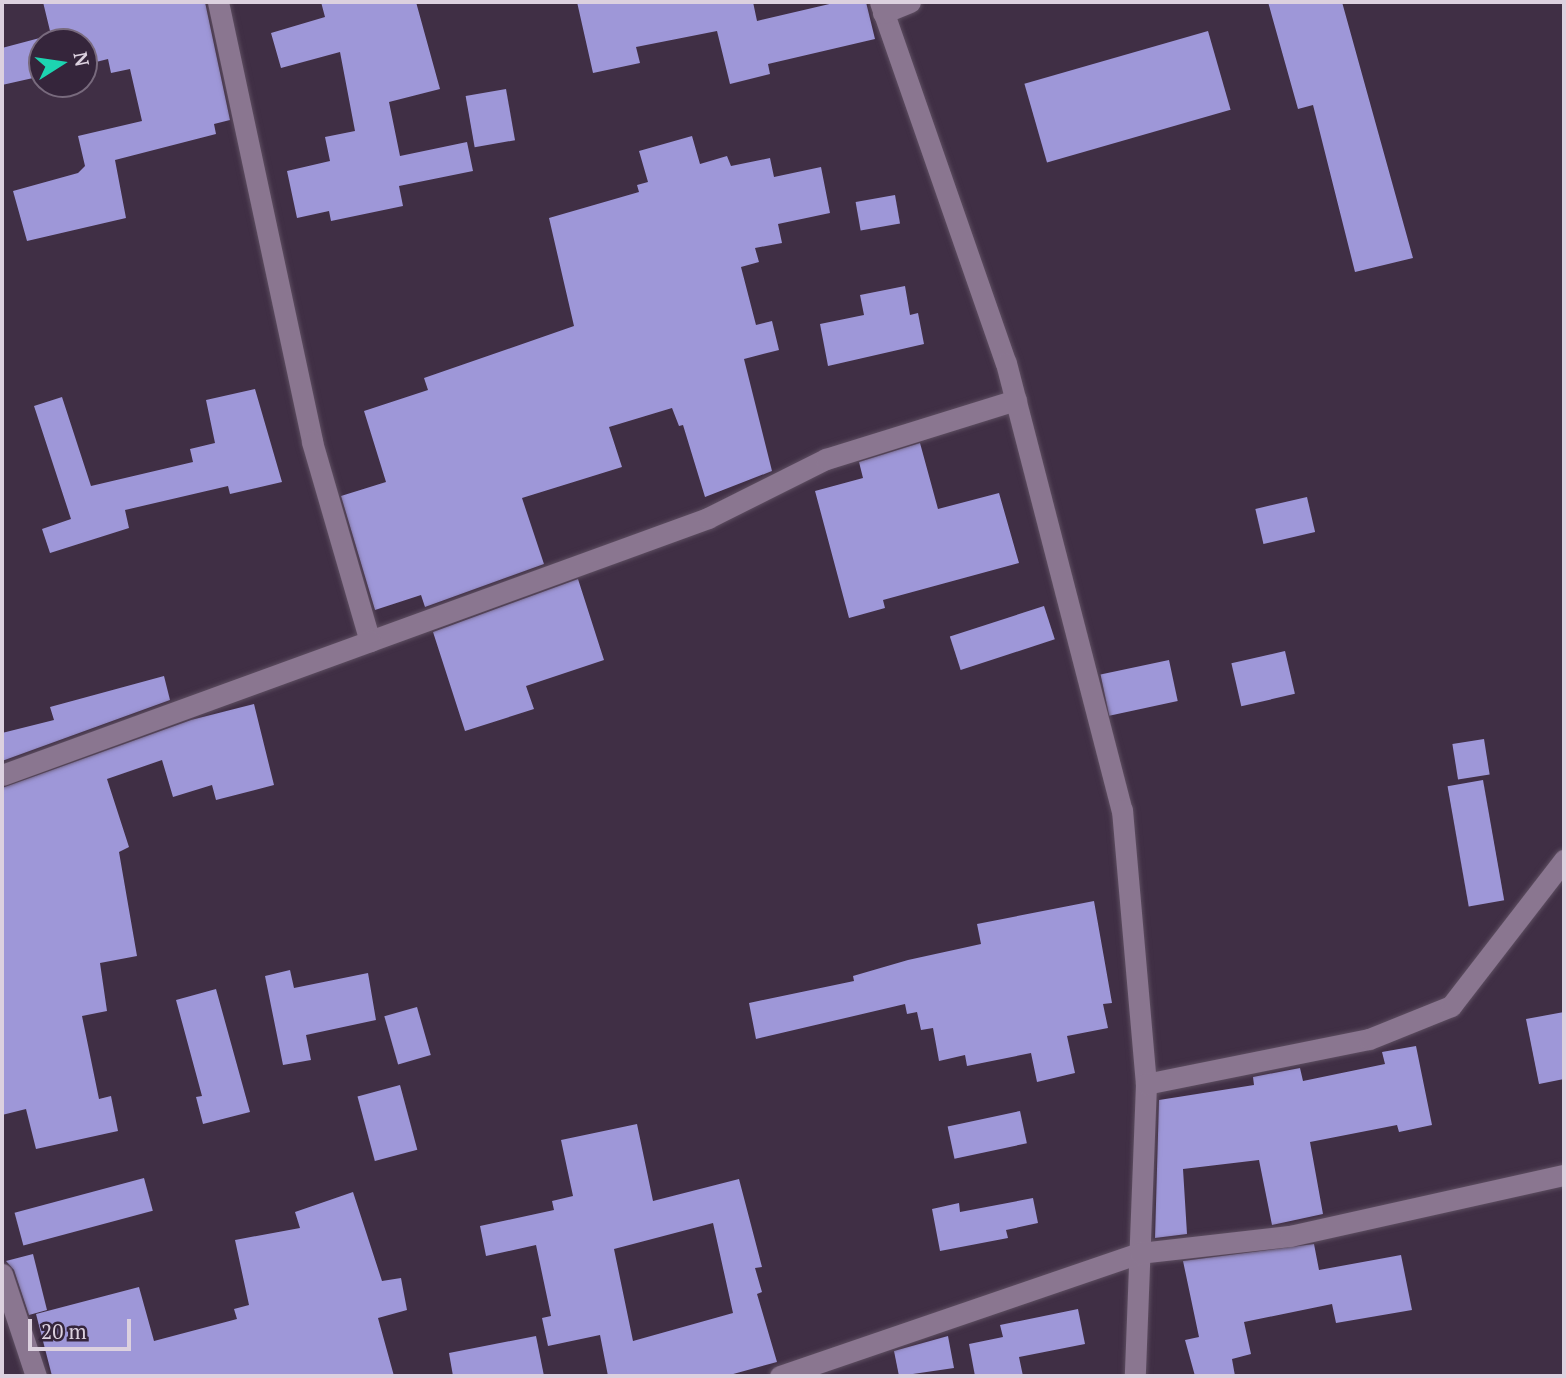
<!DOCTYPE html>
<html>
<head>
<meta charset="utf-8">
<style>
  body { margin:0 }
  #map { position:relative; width:1566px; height:1378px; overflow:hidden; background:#402f45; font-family:"PT Serif",serif }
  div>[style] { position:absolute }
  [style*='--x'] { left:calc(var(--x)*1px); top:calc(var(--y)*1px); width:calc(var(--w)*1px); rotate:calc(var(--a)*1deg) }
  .building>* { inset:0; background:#9e97d8; transform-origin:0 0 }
  .roads { filter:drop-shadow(0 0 2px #5d4e61) drop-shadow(0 0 2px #5d4e61) }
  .minor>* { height:21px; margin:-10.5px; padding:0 10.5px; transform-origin:10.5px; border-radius:10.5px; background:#8a7690 }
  span { translate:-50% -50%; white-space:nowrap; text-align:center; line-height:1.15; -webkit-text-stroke:7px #35253b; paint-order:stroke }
  .frame { position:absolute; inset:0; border:4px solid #dcd1df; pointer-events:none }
  .north { position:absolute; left:28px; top:28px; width:70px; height:70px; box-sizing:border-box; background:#35253b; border:2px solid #786a7d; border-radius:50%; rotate:78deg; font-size:19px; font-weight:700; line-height:28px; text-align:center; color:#dcd1df }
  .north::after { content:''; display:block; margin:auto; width:24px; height:32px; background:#1dd5b1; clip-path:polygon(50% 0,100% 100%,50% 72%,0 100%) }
  .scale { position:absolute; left:28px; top:1319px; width:103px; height:32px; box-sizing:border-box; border:4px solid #dcd1df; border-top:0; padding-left:9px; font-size:21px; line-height:24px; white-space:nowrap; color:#dcd1df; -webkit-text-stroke:5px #35253b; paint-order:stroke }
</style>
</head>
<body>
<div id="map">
  <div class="building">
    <div style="clip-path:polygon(43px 2px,205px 2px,230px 120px,214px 124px,216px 134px,115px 160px,126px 218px,27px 241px,13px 191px,78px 173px,85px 166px,78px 136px,142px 121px,130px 69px,111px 73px,108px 59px,84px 65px,84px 42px,42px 42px,42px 76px,2px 85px,2px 48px,51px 35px)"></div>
    <div style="clip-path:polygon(321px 2px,416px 2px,440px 89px,389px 102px,400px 156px,467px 142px,473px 171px,399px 186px,403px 206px,331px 221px,329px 211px,297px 218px,287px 171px,330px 161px,325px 137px,355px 131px,340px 52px,281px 68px,271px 33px,325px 17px)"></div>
    <div style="clip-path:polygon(577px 2px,753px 2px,757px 21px,838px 2px,866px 2px,875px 39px,768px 64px,770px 74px,730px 84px,717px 31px,636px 47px,640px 63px,593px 73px)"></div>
    <div style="clip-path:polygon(1268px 2px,1342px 2px,1413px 258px,1355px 272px,1313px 105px,1298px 109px)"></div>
    <div style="left:1208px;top:31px;width:82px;height:191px;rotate:74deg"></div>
    <div style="left:506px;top:89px;width:52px;height:41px;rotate:80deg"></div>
    <div style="clip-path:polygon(692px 136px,700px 164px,727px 156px,731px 166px,770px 158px,774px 177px,821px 167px,830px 213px,778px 224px,782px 243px,755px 248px,759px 262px,741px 267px,756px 325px,772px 321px,779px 350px,744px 359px,772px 471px,705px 497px,683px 425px,679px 426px,672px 408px,609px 427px,622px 467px,522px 498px,544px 564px,425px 607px,421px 595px,375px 610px,341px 496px,386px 482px,364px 411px,428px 390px,424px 378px,574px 326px,549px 218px,639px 192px,637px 185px,648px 182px,639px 151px)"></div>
    <div style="left:895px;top:195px;width:29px;height:40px;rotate:80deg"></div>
    <div style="clip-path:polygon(905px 286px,910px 315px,918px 313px,924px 344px,828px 366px,820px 324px,864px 315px,860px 295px)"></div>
    <div style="clip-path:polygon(255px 389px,282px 482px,230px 494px,228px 486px,125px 510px,129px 528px,50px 553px,42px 529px,71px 519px,34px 406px,62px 397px,91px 486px,193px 462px,190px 449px,215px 443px,206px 400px)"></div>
    <div style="clip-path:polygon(920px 443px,938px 509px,999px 493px,1019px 563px,883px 600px,885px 608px,849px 618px,815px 491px,863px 478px,859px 462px)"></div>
    <div style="left:1307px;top:497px;width:36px;height:53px;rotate:77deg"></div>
    <div style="clip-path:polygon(578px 579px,604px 660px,526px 686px,534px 709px,465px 731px,433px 632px)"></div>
    <div style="left:1044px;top:606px;width:35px;height:99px;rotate:72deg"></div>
    <div style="left:1285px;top:651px;width:44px;height:55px;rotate:77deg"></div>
    <div style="left:1169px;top:660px;width:42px;height:70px;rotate:78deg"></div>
    <div style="clip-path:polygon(164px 676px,170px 700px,2px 761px,2px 733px,54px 720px,50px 707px)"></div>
    <div style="clip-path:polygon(254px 704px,274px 785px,216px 800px,212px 785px,173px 797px,162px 760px,107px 779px,129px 847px,119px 852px,137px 956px,100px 963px,107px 1011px,82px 1016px,99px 1099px,111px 1096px,118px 1131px,36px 1149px,26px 1109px,2px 1115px,2px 788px,191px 720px)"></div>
    <div style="left:1484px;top:739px;width:36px;height:32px;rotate:81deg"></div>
    <div style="left:1483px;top:780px;width:122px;height:36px;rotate:80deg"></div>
    <div style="clip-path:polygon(1094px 901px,1112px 1003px,1103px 1004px,1108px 1028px,1067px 1036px,1075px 1073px,1037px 1082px,1031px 1053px,967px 1066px,965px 1055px,939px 1061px,933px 1028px,921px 1030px,917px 1012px,907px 1014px,905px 1004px,756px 1039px,749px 1003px,854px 981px,853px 976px,908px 960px,981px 944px,977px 924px)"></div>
    <div style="clip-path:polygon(290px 970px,294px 988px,368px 973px,376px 1020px,306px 1035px,311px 1060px,283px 1065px,265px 976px)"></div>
    <div style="clip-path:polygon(216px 989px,250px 1112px,203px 1124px,196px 1097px,202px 1096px,176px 1000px)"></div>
    <div style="left:417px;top:1007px;width:50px;height:34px;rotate:74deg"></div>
    <div style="clip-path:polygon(1564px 1012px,1564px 1079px,1539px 1084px,1526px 1019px)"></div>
    <div style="clip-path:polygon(1416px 1046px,1432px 1125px,1399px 1132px,1397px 1125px,1310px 1142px,1323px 1214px,1272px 1225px,1259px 1160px,1183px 1169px,1187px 1234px,1155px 1238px,1159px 1100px,1254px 1085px,1253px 1077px,1300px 1068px,1303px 1081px,1385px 1064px,1382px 1052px)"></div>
    <div style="left:400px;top:1085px;width:67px;height:44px;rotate:75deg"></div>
    <div style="left:1020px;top:1111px;width:33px;height:74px;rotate:78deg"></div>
    <div style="clip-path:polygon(evenodd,637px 1124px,653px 1201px,739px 1179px,762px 1267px,755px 1268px,762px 1292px,757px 1294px,777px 1362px,726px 1376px,608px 1376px,600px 1335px,548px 1346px,542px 1318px,551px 1316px,536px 1245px,486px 1256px,480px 1226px,554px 1210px,552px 1201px,573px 1196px,561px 1140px,637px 1124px,713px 1223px,733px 1313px,633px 1341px,614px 1249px,713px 1223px)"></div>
    <div style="left:144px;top:1178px;width:34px;height:134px;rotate:75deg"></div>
    <div style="clip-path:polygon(353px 1192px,382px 1281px,401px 1278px,407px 1310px,378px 1318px,394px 1376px,52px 1376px,36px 1314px,139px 1287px,154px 1341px,237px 1319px,234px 1309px,249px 1305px,235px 1240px,300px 1228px,295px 1212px)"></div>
    <div style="clip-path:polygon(1033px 1198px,1038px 1223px,1006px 1230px,1008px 1238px,940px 1251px,932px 1209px,959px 1203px,960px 1212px)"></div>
    <div style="clip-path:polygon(1314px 1244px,1319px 1270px,1401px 1255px,1412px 1310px,1336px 1323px,1332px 1304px,1244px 1322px,1251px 1354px,1232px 1359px,1235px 1376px,1195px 1376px,1185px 1340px,1199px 1337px,1183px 1261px)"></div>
    <div style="clip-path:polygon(33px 1254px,47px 1310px,29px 1315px,14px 1270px,6px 1261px)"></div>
    <div style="clip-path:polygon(1078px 1309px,1085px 1344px,1019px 1357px,1023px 1376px,975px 1376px,969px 1344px,1003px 1337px,1000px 1325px)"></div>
    <div style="clip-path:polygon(536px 1336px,544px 1376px,453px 1376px,449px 1353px)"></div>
    <div style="clip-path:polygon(948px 1336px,954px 1368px,899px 1376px,894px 1351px)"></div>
  </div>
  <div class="roads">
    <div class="minor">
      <div style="--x:218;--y:2;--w:450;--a:77.9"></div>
      <div style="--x:312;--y:442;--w:207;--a:73.8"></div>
      <div style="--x:370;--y:641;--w:360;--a:-20"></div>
      <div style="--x:708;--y:518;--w:132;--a:-26.6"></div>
      <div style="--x:826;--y:459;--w:199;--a:-17.3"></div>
      <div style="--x:880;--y:2;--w:382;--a:70.8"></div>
      <div style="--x:1006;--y:363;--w:462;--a:75.5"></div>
      <div style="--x:1122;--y:810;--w:275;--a:85"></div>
      <div style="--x:1146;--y:1084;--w:292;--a:92.2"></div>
      <div style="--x:883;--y:13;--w:29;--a:-22"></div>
      <div style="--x:2;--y:775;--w:392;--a:-20"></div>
      <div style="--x:1146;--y:1084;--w:227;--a:-11.4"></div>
      <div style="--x:1369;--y:1039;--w:88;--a:-21.9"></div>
      <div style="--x:1451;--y:1006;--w:185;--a:-52.3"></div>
      <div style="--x:2;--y:1274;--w:108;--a:71.6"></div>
      <div style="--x:780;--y:1376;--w:380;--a:-18.9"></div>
      <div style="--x:1140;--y:1253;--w:151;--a:-6.5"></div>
      <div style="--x:1290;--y:1236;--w:281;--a:-12.6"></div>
    </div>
  </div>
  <div class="frame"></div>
  <div class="north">N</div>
  <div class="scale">20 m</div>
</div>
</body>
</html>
